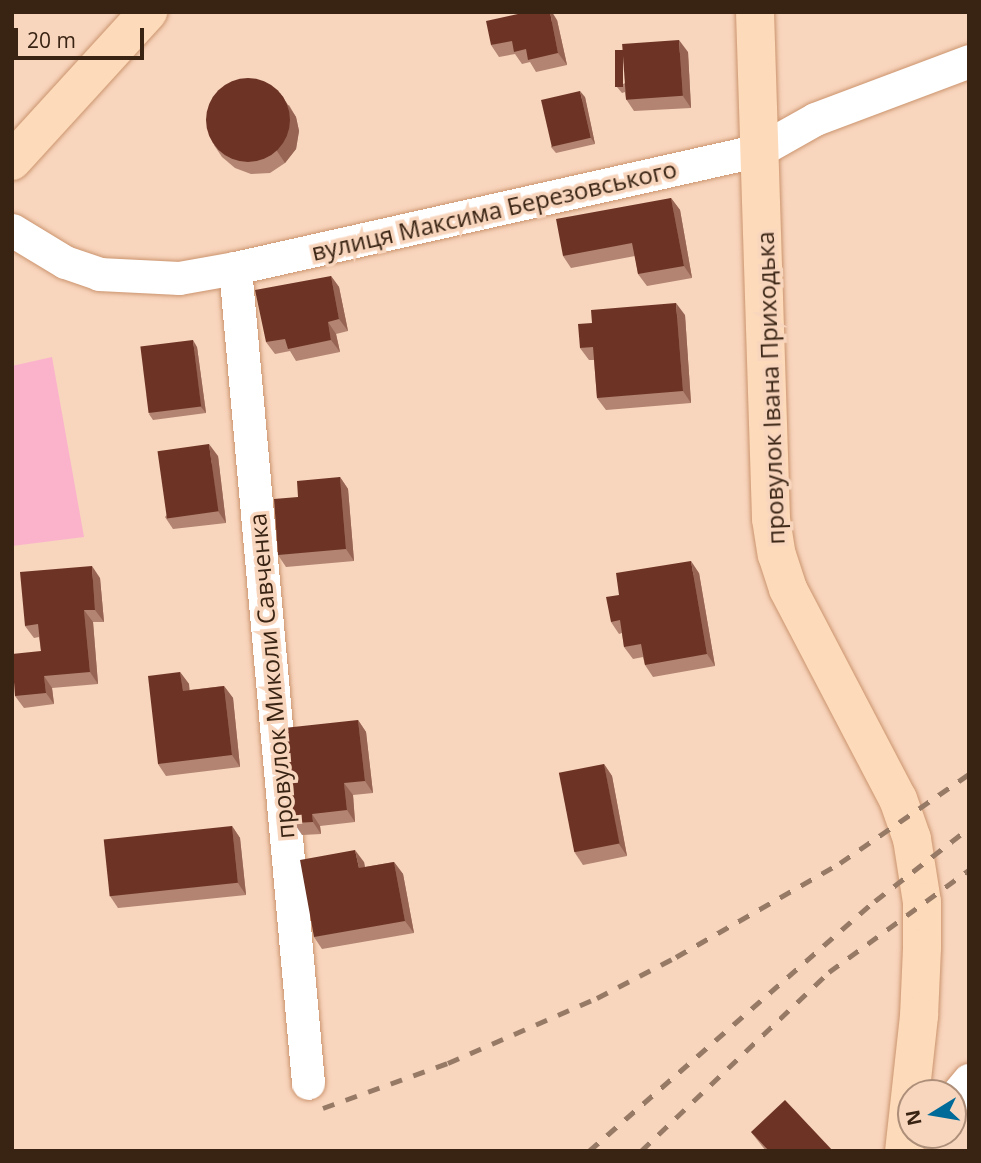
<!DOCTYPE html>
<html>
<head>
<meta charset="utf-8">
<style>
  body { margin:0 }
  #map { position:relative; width:981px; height:1163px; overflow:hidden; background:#f8d5bd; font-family:"Open Sans",sans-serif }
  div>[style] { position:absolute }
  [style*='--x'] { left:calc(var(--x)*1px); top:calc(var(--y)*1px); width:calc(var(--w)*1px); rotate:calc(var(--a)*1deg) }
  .green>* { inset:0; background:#fbb3cc }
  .roads { filter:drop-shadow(0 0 2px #cb946e) drop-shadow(0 0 2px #cb946e) }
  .street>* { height:33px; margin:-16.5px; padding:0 16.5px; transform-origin:16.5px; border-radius:16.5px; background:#fff }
  .secondary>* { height:38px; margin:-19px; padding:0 19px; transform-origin:19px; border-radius:19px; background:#fcdaba }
  .rail>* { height:5px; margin-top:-2.5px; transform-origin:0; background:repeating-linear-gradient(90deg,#967a66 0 12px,transparent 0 24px) }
  .wall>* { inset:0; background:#b28471 }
  .shaded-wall>* { inset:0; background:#976453 }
  .building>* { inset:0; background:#6d3425; transform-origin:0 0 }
  .round { border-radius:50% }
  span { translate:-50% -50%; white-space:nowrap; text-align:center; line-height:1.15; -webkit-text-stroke:7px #f8d5bd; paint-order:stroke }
  .street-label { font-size:24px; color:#392414 }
  .frame { position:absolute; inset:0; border:14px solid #392414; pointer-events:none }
  .north { position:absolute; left:897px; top:1079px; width:70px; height:70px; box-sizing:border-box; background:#f8d5bd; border:2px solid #ac8e79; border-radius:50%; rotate:259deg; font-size:19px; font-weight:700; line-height:28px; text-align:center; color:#392414 }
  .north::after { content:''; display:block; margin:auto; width:24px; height:32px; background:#006b98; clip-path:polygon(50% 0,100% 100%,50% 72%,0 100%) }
  .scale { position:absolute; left:14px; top:28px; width:130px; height:32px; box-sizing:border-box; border:4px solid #392414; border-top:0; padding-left:9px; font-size:21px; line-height:24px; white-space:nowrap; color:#392414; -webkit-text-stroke:5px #f8d5bd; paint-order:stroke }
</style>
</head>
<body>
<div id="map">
  <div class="green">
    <div style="clip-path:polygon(52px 357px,84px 537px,12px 546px,12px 366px)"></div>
  </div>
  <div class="roads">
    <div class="street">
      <div style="--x:12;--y:230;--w:62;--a:31.1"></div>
      <div style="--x:65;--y:262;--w:36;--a:19"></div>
      <div style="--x:99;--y:274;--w:80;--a:2.9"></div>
      <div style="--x:179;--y:278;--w:57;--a:-10.1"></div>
      <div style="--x:235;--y:268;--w:538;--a:-12.67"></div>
      <div style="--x:760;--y:150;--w:63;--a:-29.4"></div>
      <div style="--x:815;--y:119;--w:165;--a:-20.6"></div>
      <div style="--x:235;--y:268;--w:818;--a:84.88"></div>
      <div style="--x:953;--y:1099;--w:25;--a:-50"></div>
    </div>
    <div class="secondary">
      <div style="--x:755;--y:12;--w:507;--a:88.19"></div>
      <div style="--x:771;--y:519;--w:36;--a:81"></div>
      <div style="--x:777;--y:555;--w:36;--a:72"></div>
      <div style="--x:788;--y:589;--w:237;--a:62.4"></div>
      <div style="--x:898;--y:799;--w:42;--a:70.7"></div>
      <div style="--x:912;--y:839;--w:64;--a:81"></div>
      <div style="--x:922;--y:902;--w:46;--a:90"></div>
      <div style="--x:922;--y:948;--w:68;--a:92.5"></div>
      <div style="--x:919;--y:1016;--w:136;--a:96.3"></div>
      <div style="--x:12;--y:161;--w:202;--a:-47.6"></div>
    </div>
  </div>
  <div class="rail">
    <div style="--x:323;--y:1108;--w:133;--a:-19.8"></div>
    <div style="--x:448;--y:1063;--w:163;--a:-23.6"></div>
    <div style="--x:597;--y:998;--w:89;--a:-27.4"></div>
    <div style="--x:676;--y:957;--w:189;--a:-29.8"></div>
    <div style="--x:840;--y:863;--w:157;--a:-34.6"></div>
    <div style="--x:589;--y:1151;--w:380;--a:-41.2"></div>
    <div style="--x:875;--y:901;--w:119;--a:-37.8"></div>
    <div style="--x:641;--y:1151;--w:260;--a:-43.6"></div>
    <div style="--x:829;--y:972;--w:173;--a:-36.1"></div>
  </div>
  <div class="wall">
    <div style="clip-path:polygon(557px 20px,567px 65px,536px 72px,530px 62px,522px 64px,515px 54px,499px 57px,491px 45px)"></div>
    <div style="clip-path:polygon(688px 52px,691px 108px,634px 111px,626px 99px,625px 92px,622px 93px,617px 87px)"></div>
    <div style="clip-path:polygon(585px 97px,595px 144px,556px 153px,551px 147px)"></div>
    <div style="clip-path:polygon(289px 105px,296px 117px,299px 131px,296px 149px,285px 163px,270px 173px,251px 174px,235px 168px,222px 157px,214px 145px)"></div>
    <div style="clip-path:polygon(671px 198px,680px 210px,692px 278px,647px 286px,638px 274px,635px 256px,571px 268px,563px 256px)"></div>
    <div style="clip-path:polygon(331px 276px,339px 287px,348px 331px,336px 334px,340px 352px,296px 361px,290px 351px,275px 354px,266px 342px)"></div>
    <div style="clip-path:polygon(685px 315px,691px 403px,606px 410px,597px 398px,594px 360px,589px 360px,580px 348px)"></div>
    <div style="clip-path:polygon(197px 347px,206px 413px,153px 420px,149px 414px)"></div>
    <div style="clip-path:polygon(218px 456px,226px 523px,173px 529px,165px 517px)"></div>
    <div style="clip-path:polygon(340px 477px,348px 489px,354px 561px,286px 567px,278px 555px,298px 497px)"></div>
    <div style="clip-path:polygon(699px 573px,715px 666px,653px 677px,645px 665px,643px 657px,633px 659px,624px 647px,622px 633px,619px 634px,611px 622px,619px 595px)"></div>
    <div style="clip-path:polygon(100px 578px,104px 622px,93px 622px,98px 684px,52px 688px,54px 704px,24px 708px,15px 696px,41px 651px,39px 637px,34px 638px,25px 626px)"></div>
    <div style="clip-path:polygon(180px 672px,189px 684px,189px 690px,224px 686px,233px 698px,240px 767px,166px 776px,158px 764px)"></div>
    <div style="clip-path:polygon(358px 720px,366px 732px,373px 793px,353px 795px,355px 822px,320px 826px,321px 834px,302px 835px,294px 823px)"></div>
    <div style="clip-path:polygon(604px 764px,612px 776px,627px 856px,583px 865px,575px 853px)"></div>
    <div style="clip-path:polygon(232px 826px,240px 838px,246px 895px,118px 908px,110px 896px)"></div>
    <div style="clip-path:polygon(364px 862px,365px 867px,394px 862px,403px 874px,414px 933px,322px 949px,314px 937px)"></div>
    <div style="clip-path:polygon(751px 1132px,833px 1151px,766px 1151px)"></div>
  </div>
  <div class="shaded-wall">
    <div style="clip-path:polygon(550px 12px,552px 12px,557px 20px,567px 65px,558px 53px)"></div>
    <div style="clip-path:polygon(679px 40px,688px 52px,691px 108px,683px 96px)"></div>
    <div style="clip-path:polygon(580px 91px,585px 97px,595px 144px,591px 138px)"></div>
    <div style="clip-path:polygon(280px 93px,296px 117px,299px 131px,296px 149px,285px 163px,277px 151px)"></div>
    <div style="clip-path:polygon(671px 198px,680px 210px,692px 278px,684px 266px)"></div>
    <div style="clip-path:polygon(331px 276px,339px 287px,348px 331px,339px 319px)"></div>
    <div style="clip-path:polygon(676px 303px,685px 315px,691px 403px,683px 391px)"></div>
    <div style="clip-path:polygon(328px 322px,336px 334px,340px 352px,331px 340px)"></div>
    <div style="clip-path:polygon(193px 340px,197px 347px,206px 413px,201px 407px)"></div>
    <div style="clip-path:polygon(209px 444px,218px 456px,226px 523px,218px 511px)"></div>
    <div style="clip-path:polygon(340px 477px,348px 489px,354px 561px,346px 549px)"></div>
    <div style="clip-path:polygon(691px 561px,699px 573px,715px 666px,707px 654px)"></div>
    <div style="clip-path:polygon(92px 566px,100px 578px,104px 622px,95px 610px)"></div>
    <div style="clip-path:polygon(84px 610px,93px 622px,98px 684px,90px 672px)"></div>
    <div style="clip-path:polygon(180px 672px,189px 684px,191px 703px,183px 691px)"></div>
    <div style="clip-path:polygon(44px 676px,52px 688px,54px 704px,46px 693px)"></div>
    <div style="clip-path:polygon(224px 686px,233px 698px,240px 767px,232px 755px)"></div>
    <div style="clip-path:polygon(358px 720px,366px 732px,373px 793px,365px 781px)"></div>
    <div style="clip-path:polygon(604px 764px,612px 776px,627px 856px,619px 844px)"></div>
    <div style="clip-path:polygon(344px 783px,353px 795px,355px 822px,347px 810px)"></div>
    <div style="clip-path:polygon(312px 814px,320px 826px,321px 834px,313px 822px)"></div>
    <div style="clip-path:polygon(232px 826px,240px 838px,246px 895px,238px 883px)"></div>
    <div style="clip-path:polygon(355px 850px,364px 862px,367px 880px,359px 868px)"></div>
    <div style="clip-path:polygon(394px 862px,403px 874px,414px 933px,405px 921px)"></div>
  </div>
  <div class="building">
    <div style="clip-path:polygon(527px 12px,550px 12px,558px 53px,528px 60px,526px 49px,514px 52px,512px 41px,491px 45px,486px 21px)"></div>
    <div style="left:679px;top:40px;width:56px;height:57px;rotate:86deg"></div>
    <div style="left:615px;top:50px;width:8px;height:37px"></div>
    <div class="round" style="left:206px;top:78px;width:84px;height:84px"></div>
    <div style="left:580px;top:91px;width:48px;height:40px;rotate:77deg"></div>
    <div style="clip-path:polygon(671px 198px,684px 266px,638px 274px,632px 243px,563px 256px,556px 219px)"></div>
    <div style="clip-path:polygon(331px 276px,339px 319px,328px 322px,331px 340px,288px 349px,285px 339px,266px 342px,255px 290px)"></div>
    <div style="clip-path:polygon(676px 303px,683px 391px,597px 398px,593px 347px,580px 348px,578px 324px,592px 323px,591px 310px)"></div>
    <div style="left:193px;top:340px;width:67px;height:53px;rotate:83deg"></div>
    <div style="left:209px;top:444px;width:68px;height:52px;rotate:82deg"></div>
    <div style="clip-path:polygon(340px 477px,346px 549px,278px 555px,274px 499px,298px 497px,297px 481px)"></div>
    <div style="clip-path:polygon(691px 561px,707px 654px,645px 665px,641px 644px,624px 647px,620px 620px,611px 622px,606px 597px,619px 595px,616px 573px)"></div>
    <div style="clip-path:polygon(92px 566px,95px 610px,84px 610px,90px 672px,44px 676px,46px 693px,15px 696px,12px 654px,41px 651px,38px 624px,25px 626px,20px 572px)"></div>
    <div style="clip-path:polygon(180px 672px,183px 691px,224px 686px,232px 755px,158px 764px,148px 676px)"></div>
    <div style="clip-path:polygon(358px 720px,365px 781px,344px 783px,347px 810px,312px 814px,313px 822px,294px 823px,284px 728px)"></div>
    <div style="left:604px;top:764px;width:81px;height:46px;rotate:79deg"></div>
    <div style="left:232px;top:826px;width:57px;height:129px;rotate:84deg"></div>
    <div style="clip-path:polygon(355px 850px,359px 868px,394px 862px,405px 921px,314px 937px,300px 860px)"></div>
    <div style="clip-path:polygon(785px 1100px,833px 1151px,769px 1151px,751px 1132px)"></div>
  </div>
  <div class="street-label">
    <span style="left:494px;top:210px;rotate:-13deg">вулиця Максима Березовського</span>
    <span style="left:770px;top:388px;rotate:-92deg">провулок Івана Приходька</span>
    <span style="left:271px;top:676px;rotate:-95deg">провулок Миколи Савченка</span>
  </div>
  <div class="frame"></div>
  <div class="north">N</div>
  <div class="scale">20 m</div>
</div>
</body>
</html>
